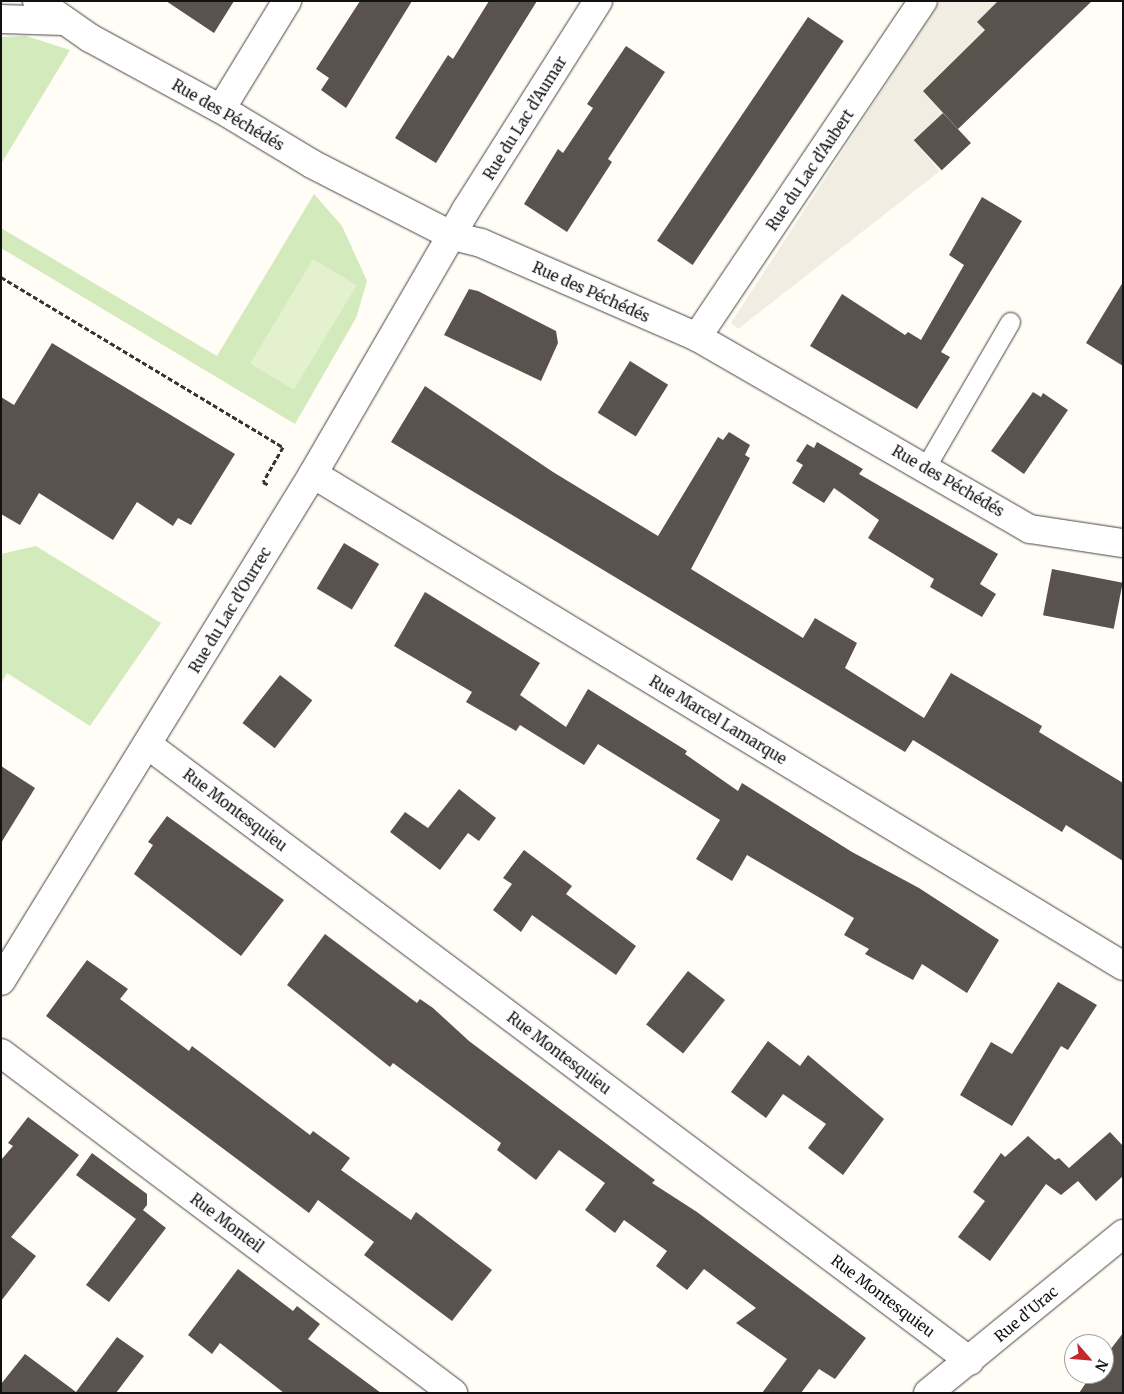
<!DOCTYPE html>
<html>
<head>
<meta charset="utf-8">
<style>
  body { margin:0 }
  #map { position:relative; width:1124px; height:1394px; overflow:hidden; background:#fffdf5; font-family:Merriweather,serif }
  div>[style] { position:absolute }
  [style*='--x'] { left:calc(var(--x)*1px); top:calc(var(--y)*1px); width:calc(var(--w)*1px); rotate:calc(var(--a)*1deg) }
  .green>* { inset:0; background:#d3eabd }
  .pitch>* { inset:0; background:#e4f1cf; transform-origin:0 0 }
  .plaza>* { inset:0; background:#f1ede2 }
  .building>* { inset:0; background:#59524d; transform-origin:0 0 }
  .path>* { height:3px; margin-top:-1.5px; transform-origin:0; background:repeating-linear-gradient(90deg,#333 0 5px,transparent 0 7.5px) }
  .roads { filter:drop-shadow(0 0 1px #444) drop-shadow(0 0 1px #444) }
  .lane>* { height:19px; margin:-9.5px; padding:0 9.5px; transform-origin:9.5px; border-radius:9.5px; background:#fff }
  .street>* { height:28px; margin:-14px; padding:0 14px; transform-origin:14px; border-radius:14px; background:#fff }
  span { translate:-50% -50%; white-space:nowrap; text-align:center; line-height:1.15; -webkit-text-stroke:5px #fff; paint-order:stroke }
  .street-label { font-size:15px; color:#111 }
  .frame { position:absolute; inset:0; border:2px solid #111; pointer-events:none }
  .north { position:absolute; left:1064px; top:1334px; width:50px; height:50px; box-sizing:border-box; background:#fff; border:1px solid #a0a0a0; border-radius:50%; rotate:117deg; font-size:14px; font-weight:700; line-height:20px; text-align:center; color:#111 }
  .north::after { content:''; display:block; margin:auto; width:18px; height:22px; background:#c1292b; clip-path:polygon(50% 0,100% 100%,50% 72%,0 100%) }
</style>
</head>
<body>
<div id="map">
  <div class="green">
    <div style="clip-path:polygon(26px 36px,70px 50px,1px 164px,1px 37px)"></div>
    <div style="clip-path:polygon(314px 194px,342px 226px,367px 281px,356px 318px,295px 424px,1px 248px,1px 228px,217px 356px)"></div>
    <div style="clip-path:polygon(36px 546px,161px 623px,90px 726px,7px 673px,1px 684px,1px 554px)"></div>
  </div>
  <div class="pitch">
    <div style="left:313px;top:259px;width:51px;height:122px;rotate:31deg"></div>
  </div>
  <div class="plaza">
    <div style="clip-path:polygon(940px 1px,998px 1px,985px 30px,923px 91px,943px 113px,914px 141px,940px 171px,738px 329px,731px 323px)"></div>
  </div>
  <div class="building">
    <div style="clip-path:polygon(166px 1px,234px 1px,214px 33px)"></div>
    <div style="clip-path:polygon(360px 1px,412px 1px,346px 108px,321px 90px,329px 78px,316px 69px)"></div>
    <div style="clip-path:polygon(489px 1px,537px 1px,436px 163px,395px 138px,448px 55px,453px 59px)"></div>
    <div style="clip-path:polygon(998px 1px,1092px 1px,958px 129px,923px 91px,985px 30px,977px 22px)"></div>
    <div style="left:808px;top:17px;width:43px;height:270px;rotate:34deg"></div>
    <div style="clip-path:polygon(626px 46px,665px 72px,608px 159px,612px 162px,567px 232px,524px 204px,558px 149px,563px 153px,593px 108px,587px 104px)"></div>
    <div style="left:943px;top:113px;width:41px;height:40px;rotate:47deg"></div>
    <div style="clip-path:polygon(982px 197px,1022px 221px,941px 352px,950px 357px,917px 409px,810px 346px,842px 294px,905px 335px,908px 332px,921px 340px,964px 265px,949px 255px)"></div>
    <div style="clip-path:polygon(1123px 282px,1123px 366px,1086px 343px)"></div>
    <div style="clip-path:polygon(469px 289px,478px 291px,556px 331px,558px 343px,541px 381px,444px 335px)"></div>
    <div style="clip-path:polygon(52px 343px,235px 454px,191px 525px,178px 518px,173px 526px,137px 502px,113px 540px,39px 493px,20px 525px,1px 514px,1px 397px,14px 405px)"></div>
    <div style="left:630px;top:361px;width:45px;height:61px;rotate:32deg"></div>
    <div style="clip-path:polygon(425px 386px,553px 472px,658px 536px,718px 437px,723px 440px,729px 432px,750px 445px,745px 455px,750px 458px,691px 569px,803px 638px,815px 618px,857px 643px,845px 668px,924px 718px,951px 673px,1042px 726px,1039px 732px,1123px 783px,1123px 861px,1066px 825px,1062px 832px,913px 740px,905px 752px,391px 442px)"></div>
    <div style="clip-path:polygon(1033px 392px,1041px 397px,1043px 393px,1068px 410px,1024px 474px,991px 451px)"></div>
    <div style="clip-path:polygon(817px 442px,863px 469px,859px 474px,998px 554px,980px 584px,996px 594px,982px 617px,930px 587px,934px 579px,868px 538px,879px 520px,834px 488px,824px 503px,792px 483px,803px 465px,796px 461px,807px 444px,814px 448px)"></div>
    <div style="left:344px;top:543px;width:41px;height:53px;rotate:31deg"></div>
    <div style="left:1052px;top:569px;width:72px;height:47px;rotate:11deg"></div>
    <div style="clip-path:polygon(425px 592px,540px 663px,520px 695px,566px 727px,588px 689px,687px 751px,685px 754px,738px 791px,742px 783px,852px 852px,919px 888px,999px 940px,967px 993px,922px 964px,913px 980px,865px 954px,869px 949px,844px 935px,854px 918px,747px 855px,732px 881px,696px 859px,720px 820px,598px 744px,584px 765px,520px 725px,516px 731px,466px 702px,472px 692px,394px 646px)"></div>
    <div style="left:280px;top:675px;width:41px;height:61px;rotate:38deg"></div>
    <div style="clip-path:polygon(1px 766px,35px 788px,1px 843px)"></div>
    <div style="clip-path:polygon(459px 789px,496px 818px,479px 841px,468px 833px,440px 870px,390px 832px,405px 812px,428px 828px)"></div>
    <div style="clip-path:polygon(167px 816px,284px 900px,241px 956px,134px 874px,153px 845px,148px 842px)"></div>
    <div style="clip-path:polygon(524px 850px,572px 886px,566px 894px,636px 946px,616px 975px,532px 915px,521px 932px,493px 910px,512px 884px,503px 878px)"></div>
    <div style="clip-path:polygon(325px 934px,417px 1003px,420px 999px,433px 1008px,469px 1041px,655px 1180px,652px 1183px,697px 1212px,866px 1338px,835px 1379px,819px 1369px,801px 1393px,762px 1393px,787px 1359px,736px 1323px,756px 1308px,704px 1269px,687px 1290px,656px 1266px,667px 1251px,624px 1220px,615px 1233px,585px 1210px,605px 1183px,559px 1150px,536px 1180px,497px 1150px,501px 1143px,393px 1063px,390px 1067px,287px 985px)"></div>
    <div style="clip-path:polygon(87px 960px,128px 989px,120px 999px,189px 1051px,192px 1046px,310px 1135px,313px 1131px,350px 1158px,341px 1170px,411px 1220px,416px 1212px,492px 1270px,452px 1321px,364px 1255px,374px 1242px,318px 1200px,309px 1213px,46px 1016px)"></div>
    <div style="left:688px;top:971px;width:47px;height:68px;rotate:38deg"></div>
    <div style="clip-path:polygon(1058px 982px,1097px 1005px,1068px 1050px,1061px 1046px,1012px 1126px,960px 1095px,991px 1042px,1012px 1054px)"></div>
    <div style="clip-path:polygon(768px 1041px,800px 1066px,808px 1055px,884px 1119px,843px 1175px,808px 1148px,826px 1124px,783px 1094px,766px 1118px,731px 1092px)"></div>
    <div style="clip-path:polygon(28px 1117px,79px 1155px,11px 1237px,36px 1256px,1px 1301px,1px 1160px,13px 1146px,8px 1143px)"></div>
    <div style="clip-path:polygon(1110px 1132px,1123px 1146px,1123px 1176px,1096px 1201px,1078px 1181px,1061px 1195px,1046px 1184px,990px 1261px,958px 1237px,985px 1201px,973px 1192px,1001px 1153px,1005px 1157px,1028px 1136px,1055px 1160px,1059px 1158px,1069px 1168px)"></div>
    <div style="clip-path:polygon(92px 1153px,147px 1194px,147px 1205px,143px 1210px,166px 1228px,109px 1302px,86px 1285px,136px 1219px,76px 1175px)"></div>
    <div style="clip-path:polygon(238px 1269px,293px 1311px,297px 1306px,320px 1324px,308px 1339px,381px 1393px,284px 1393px,220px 1343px,212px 1354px,188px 1335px)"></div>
    <div style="clip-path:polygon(1123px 1333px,1123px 1393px,1079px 1393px,1092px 1374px,1104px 1374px,1104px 1358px)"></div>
    <div style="clip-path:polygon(117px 1337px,144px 1356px,116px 1393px,1px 1393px,1px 1384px,25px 1354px,76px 1392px)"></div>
  </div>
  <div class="path">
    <div style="--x:1;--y:277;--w:329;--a:31.1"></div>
    <div style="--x:283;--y:447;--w:40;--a:119.7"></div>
    <div style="--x:263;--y:482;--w:7;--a:27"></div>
  </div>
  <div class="roads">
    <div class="lane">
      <div style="--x:925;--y:468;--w:169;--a:-59.8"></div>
    </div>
    <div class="street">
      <div style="--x:37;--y:1;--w:65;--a:34.9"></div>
      <div style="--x:90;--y:38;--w:149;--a:28.5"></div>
      <div style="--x:221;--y:109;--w:106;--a:31.1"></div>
      <div style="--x:312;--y:164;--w:158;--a:27.1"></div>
      <div style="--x:453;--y:236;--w:29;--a:14"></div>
      <div style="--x:481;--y:243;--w:236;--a:23.5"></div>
      <div style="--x:697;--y:337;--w:384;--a:30"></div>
      <div style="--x:1030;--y:529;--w:94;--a:8.6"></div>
      <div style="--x:1;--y:19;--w:63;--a:1.8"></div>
      <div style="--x:221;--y:109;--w:127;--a:-58.6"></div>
      <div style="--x:697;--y:337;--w:405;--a:-56.1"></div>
      <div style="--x:313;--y:474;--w:948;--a:31.27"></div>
      <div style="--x:148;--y:745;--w:1027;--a:36.85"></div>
      <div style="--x:1;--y:981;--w:595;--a:-58.39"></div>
      <div style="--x:313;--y:474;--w:305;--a:-59.9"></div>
      <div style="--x:466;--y:210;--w:247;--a:-57.7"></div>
      <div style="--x:1;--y:1053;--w:566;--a:36.95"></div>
      <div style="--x:928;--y:1393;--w:252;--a:-39.2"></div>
    </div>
  </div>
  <div class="street-label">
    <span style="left:228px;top:115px;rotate:30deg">Rue des Péchédés</span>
    <span style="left:525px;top:118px;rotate:-58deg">Rue du Lac d'Aumar</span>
    <span style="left:810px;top:170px;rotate:-56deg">Rue du Lac d'Aubert</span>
    <span style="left:591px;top:292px;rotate:24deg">Rue des Péchédés</span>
    <span style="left:948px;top:481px;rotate:30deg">Rue des Péchédés</span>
    <span style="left:230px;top:610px;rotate:-59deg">Rue du Lac d'Ourrec</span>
    <span style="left:718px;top:720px;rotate:31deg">Rue Marcel Lamarque</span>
    <span style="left:235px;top:810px;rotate:37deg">Rue Montesquieu</span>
    <span style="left:559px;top:1053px;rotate:37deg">Rue Montesquieu</span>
    <span style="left:227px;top:1223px;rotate:37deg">Rue Monteil</span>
    <span style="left:883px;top:1296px;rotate:37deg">Rue Montesquieu</span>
    <span style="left:1026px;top:1314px;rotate:-40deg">Rue d'Urac</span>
  </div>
  <div class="frame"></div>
  <div class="north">N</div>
</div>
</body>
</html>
